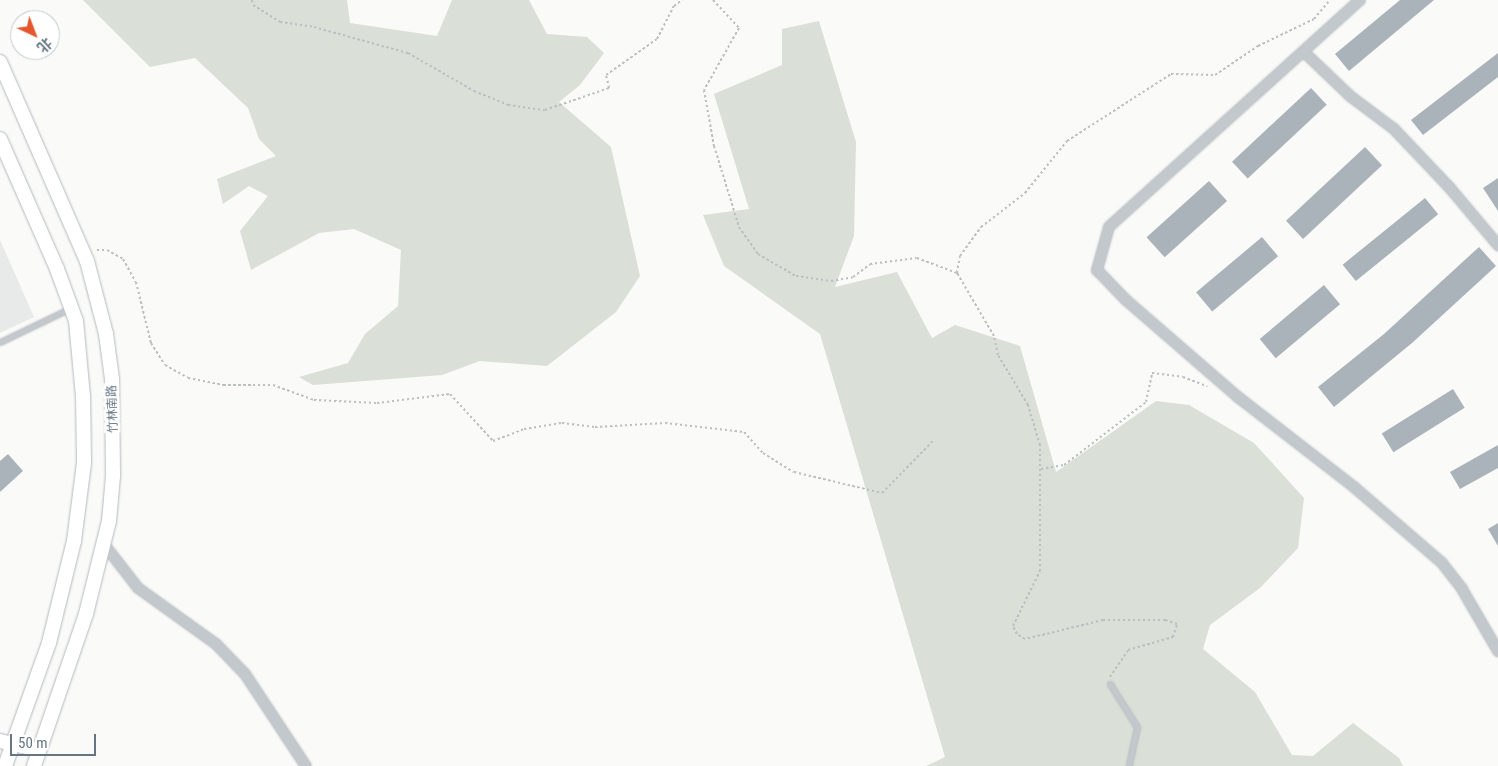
<!DOCTYPE html>
<html>
<head>
<meta charset="utf-8">
<style>
  body { margin:0 }
  #map { position:relative; width:1498px; height:766px; overflow:hidden; background:#fafaf8; font-family:"Roboto Condensed","Noto Sans SC",sans-serif }
  div>[style] { position:absolute }
  [style*='--x'] { left:calc(var(--x)*1px); top:calc(var(--y)*1px); width:calc(var(--w)*1px); rotate:calc(var(--a)*1deg) }
  .built>* { inset:0; background:#e8e9e9 }
  .green>* { inset:0; background:#dadfd7 }
  .building>* { inset:0; background:#aab3b9; transform-origin:0 0 }
  .path>* { height:2px; margin-top:-1px; transform-origin:0; background:repeating-linear-gradient(90deg,#bbbfc2 0 2.5px,transparent 0 5px) }
  .roads { filter:drop-shadow(0 0 1px #b3babf) drop-shadow(0 0 1px #b3babf) }
  .lane>* { height:5px; margin:-2.5px; padding:0 2.5px; transform-origin:2.5px; border-radius:2.5px; background:#c3c8cc }
  .street>* { height:10px; margin:-5px; padding:0 5px; transform-origin:5px; border-radius:5px; background:#c3c8cc }
  .secondary>* { height:14px; margin:-7px; padding:0 7px; transform-origin:7px; border-radius:7px; background:#fff }
  span { translate:-50% -50%; white-space:nowrap; text-align:center; line-height:1.15; -webkit-text-stroke:5px #fff; paint-order:stroke }
  .street-label { font-size:12px; color:#657683 }
  .north { position:absolute; left:10px; top:10px; width:50px; height:50px; box-sizing:border-box; background:#fff; border:1px solid #c1c8cd; border-radius:50%; rotate:137deg; font-size:14px; font-weight:700; line-height:20px; text-align:center; color:#657683 }
  .north::after { content:''; display:block; margin:auto; width:18px; height:22px; background:#e4572e; clip-path:polygon(50% 0,100% 100%,50% 72%,0 100%) }
  .scale { position:absolute; left:10px; top:734px; width:86px; height:22px; box-sizing:border-box; border:2px solid #657683; border-top:0; padding-left:6px; font-size:15px; line-height:18px; white-space:nowrap; color:#657683; -webkit-text-stroke:4px #fff; paint-order:stroke }
</style>
</head>
<body>
<div id="map">
  <div class="built">
    <div style="clip-path:polygon(0 240px,34px 317px,0 333px)"></div>
  </div>
  <div class="green">
    <div style="clip-path:polygon(83px 0,347px 0,350px 23px,437px 36px,452px 0,529px 0,547px 34px,587px 37px,604px 53px,580px 85px,559px 102px,611px 147px,640px 276px,616px 312px,547px 366px,480px 361px,442px 375px,313px 385px,299px 377px,348px 363px,365px 334px,398px 306px,401px 250px,354px 229px,319px 233px,251px 270px,240px 231px,268px 196px,249px 186px,223px 204px,217px 179px,276px 156px,259px 139px,248px 108px,195px 58px,150px 67px)"></div>
    <div style="clip-path:polygon(819px 21px,856px 142px,854px 236px,835px 287px,897px 272px,932px 338px,955px 325px,1020px 346px,1056px 472px,1156px 401px,1189px 405px,1254px 443px,1304px 498px,1298px 548px,1260px 588px,1210px 625px,1203px 649px,1255px 692px,1292px 755px,1313px 756px,1353px 723px,1399px 758px,1403px 766px,926px 766px,945px 757px,820px 334px,724px 266px,703px 215px,749px 209px,714px 94px,782px 65px,782px 29px)"></div>
  </div>
  <div class="building">
    <div style="clip-path:polygon(1400px 0,1434px 0,1349px 71px,1335px 54px)"></div>
    <div style="clip-path:polygon(1498px 53px,1498px 77px,1423px 135px,1411px 120px)"></div>
    <div style="left:1311px;top:88px;width:23px;height:108px;rotate:47deg"></div>
    <div style="left:1365px;top:147px;width:25px;height:108px;rotate:47deg"></div>
    <div style="clip-path:polygon(1498px 178px,1498px 211px,1483px 188px)"></div>
    <div style="left:1209px;top:181px;width:27px;height:84px;rotate:48deg"></div>
    <div style="left:1425px;top:198px;width:21px;height:106px;rotate:51deg"></div>
    <div style="left:1262px;top:237px;width:25px;height:86px;rotate:50deg"></div>
    <div style="clip-path:polygon(1479px 247px,1496px 266px,1412px 343px,1334px 407px,1318px 387px,1384px 334px)"></div>
    <div style="left:1324px;top:285px;width:25px;height:84px;rotate:50deg"></div>
    <div style="left:1453px;top:389px;width:22px;height:84px;rotate:58deg"></div>
    <div style="clip-path:polygon(1498px 445px,1498px 468px,1460px 489px,1450px 472px)"></div>
    <div style="clip-path:polygon(8px 454px,23px 471px,0 492px,0 461px)"></div>
    <div style="clip-path:polygon(1498px 523px,1498px 546px,1488px 529px)"></div>
  </div>
  <div class="path">
    <div style="--x:252;--y:0;--w:5;--a:79"></div>
    <div style="--x:253;--y:5;--w:32;--a:32"></div>
    <div style="--x:280;--y:22;--w:34;--a:8"></div>
    <div style="--x:314;--y:27;--w:98;--a:15.5"></div>
    <div style="--x:408;--y:53;--w:76;--a:29.9"></div>
    <div style="--x:474;--y:91;--w:37;--a:22"></div>
    <div style="--x:508;--y:105;--w:37;--a:8"></div>
    <div style="--x:545;--y:110;--w:68;--a:-19"></div>
    <div style="--x:609;--y:88;--w:13;--a:-103"></div>
    <div style="--x:606;--y:75;--w:62;--a:-35.2"></div>
    <div style="--x:657;--y:39;--w:37;--a:-63"></div>
    <div style="--x:674;--y:6;--w:10;--a:-37"></div>
    <div style="--x:713;--y:0;--w:38;--a:47"></div>
    <div style="--x:739;--y:28;--w:71;--a:119.4"></div>
    <div style="--x:704;--y:90;--w:57;--a:79.9"></div>
    <div style="--x:714;--y:146;--w:85;--a:72.8"></div>
    <div style="--x:739;--y:227;--w:33;--a:55"></div>
    <div style="--x:758;--y:254;--w:44;--a:30.1"></div>
    <div style="--x:796;--y:276;--w:35;--a:8"></div>
    <div style="--x:831;--y:281;--w:22;--a:-10"></div>
    <div style="--x:853;--y:277;--w:21;--a:-37"></div>
    <div style="--x:870;--y:264;--w:47;--a:-7.3"></div>
    <div style="--x:917;--y:258;--w:43;--a:20.6"></div>
    <div style="--x:97;--y:250;--w:10;--a:0"></div>
    <div style="--x:107;--y:250;--w:18;--a:29"></div>
    <div style="--x:123;--y:259;--w:26;--a:61"></div>
    <div style="--x:136;--y:282;--w:63;--a:76.2"></div>
    <div style="--x:151;--y:343;--w:26;--a:58"></div>
    <div style="--x:165;--y:365;--w:26;--a:29"></div>
    <div style="--x:188;--y:378;--w:36;--a:11"></div>
    <div style="--x:223;--y:385;--w:50;--a:0"></div>
    <div style="--x:273;--y:385;--w:44;--a:20.1"></div>
    <div style="--x:314;--y:400;--w:63;--a:2.7"></div>
    <div style="--x:377;--y:403;--w:74;--a:-7"></div>
    <div style="--x:450;--y:394;--w:64;--a:47.5"></div>
    <div style="--x:493;--y:441;--w:33;--a:-21"></div>
    <div style="--x:524;--y:429;--w:38;--a:-9"></div>
    <div style="--x:562;--y:423;--w:33;--a:7"></div>
    <div style="--x:595;--y:427;--w:70;--a:-3.3"></div>
    <div style="--x:665;--y:423;--w:80;--a:6.5"></div>
    <div style="--x:744;--y:432;--w:28;--a:48"></div>
    <div style="--x:763;--y:453;--w:36;--a:32"></div>
    <div style="--x:794;--y:472;--w:90;--a:13.4"></div>
    <div style="--x:882;--y:493;--w:73;--a:-45.6"></div>
    <div style="--x:1041;--y:469;--w:23;--a:-10"></div>
    <div style="--x:1064;--y:465;--w:103;--a:-37.5"></div>
    <div style="--x:1146;--y:402;--w:30;--a:-78"></div>
    <div style="--x:1152;--y:373;--w:31;--a:7"></div>
    <div style="--x:1183;--y:377;--w:26;--a:21"></div>
    <div style="--x:1110;--y:677;--w:32;--a:-56"></div>
    <div style="--x:1128;--y:650;--w:47;--a:-16.1"></div>
    <div style="--x:1173;--y:637;--w:14;--a:-73"></div>
    <div style="--x:1177;--y:624;--w:13;--a:-162"></div>
    <div style="--x:1165;--y:620;--w:62;--a:180"></div>
    <div style="--x:1103;--y:620;--w:80;--a:166.3"></div>
    <div style="--x:1025;--y:639;--w:9;--a:-148"></div>
    <div style="--x:1017;--y:634;--w:9;--a:-117"></div>
    <div style="--x:1013;--y:626;--w:61;--a:-63.9"></div>
    <div style="--x:1040;--y:571;--w:126;--a:-90"></div>
    <div style="--x:1040;--y:445;--w:42;--a:-106.7"></div>
    <div style="--x:1028;--y:405;--w:58;--a:-121"></div>
    <div style="--x:998;--y:355;--w:19;--a:-102"></div>
    <div style="--x:994;--y:336;--w:73;--a:-120.4"></div>
    <div style="--x:957;--y:273;--w:17;--a:-80"></div>
    <div style="--x:960;--y:256;--w:36;--a:-54"></div>
    <div style="--x:981;--y:227;--w:56;--a:-37.7"></div>
    <div style="--x:1025;--y:193;--w:67;--a:-51.1"></div>
    <div style="--x:1067;--y:141;--w:124;--a:-32.8"></div>
    <div style="--x:1171;--y:74;--w:44;--a:1.3"></div>
    <div style="--x:1215;--y:75;--w:52;--a:-34"></div>
    <div style="--x:1258;--y:46;--w:62;--a:-25.7"></div>
    <div style="--x:1314;--y:19;--w:25;--a:-50"></div>
  </div>
  <div class="roads">
    <div class="lane">
      <div style="--x:0;--y:342;--w:79;--a:-25.6"></div>
      <div style="--x:1110;--y:684;--w:51;--a:57.9"></div>
      <div style="--x:1137;--y:727;--w:40;--a:102"></div>
    </div>
    <div class="street">
      <div style="--x:1360;--y:0;--w:338;--a:137.9"></div>
      <div style="--x:1109;--y:227;--w:45;--a:105.6"></div>
      <div style="--x:1097;--y:270;--w:42;--a:46"></div>
      <div style="--x:1126;--y:300;--w:148;--a:40.9"></div>
      <div style="--x:1238;--y:397;--w:147;--a:37.8"></div>
      <div style="--x:1354;--y:487;--w:116;--a:40.8"></div>
      <div style="--x:1442;--y:563;--w:33;--a:52"></div>
      <div style="--x:1462;--y:589;--w:72;--a:59.9"></div>
      <div style="--x:1304;--y:52;--w:64;--a:43.7"></div>
      <div style="--x:1350;--y:96;--w:55;--a:36.9"></div>
      <div style="--x:1394;--y:129;--w:81;--a:46.5"></div>
      <div style="--x:1450;--y:188;--w:75;--a:49.9"></div>
      <div style="--x:103;--y:543;--w:57;--a:52.1"></div>
      <div style="--x:138;--y:588;--w:96;--a:35.7"></div>
      <div style="--x:216;--y:644;--w:42;--a:46"></div>
      <div style="--x:245;--y:674;--w:110;--a:56.5"></div>
    </div>
    <div class="secondary">
      <div style="--x:0;--y:62;--w:217;--a:66.4"></div>
      <div style="--x:87;--y:261;--w:75;--a:75.4"></div>
      <div style="--x:106;--y:334;--w:45;--a:82.4"></div>
      <div style="--x:112;--y:379;--w:97;--a:89.4"></div>
      <div style="--x:113;--y:476;--w:45;--a:95.1"></div>
      <div style="--x:109;--y:521;--w:96;--a:103.9"></div>
      <div style="--x:86;--y:614;--w:161;--a:108.9"></div>
      <div style="--x:0;--y:139;--w:142;--a:66.3"></div>
      <div style="--x:57;--y:269;--w:55;--a:69.9"></div>
      <div style="--x:76;--y:321;--w:75;--a:84.7"></div>
      <div style="--x:83;--y:396;--w:67;--a:89.1"></div>
      <div style="--x:84;--y:463;--w:79;--a:97.3"></div>
      <div style="--x:74;--y:541;--w:105;--a:103.8"></div>
      <div style="--x:49;--y:643;--w:131;--a:109.7"></div>
      <div style="--x:0;--y:741;--w:40;--a:13"></div>
    </div>
  </div>
  <div class="street-label">
    <span style="left:113px;top:409px;rotate:-92deg">竹林南路</span>
  </div>
  <div class="north">北</div>
  <div class="scale">50 m</div>
</div>
</body>
</html>
